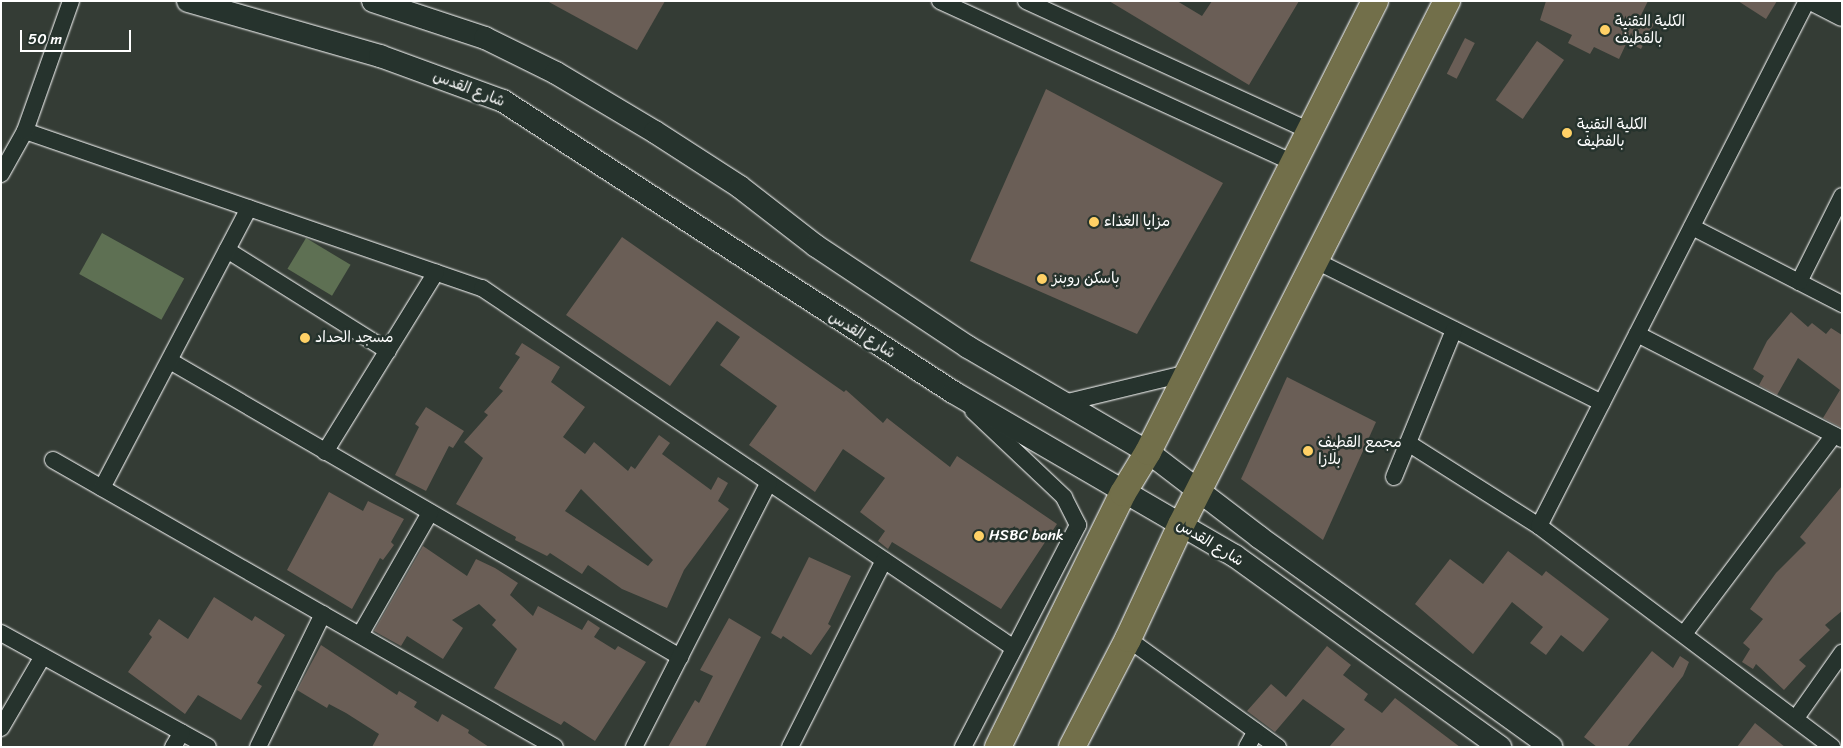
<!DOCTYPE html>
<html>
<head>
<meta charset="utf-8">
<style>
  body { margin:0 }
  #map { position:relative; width:1843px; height:748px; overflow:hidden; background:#343c35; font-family:Sriracha,"Playpen Sans Arabic",sans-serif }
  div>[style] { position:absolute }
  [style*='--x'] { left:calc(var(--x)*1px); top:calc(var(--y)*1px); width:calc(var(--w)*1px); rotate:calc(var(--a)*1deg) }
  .green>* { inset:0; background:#5e7053; transform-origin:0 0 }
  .building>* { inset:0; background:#6a5e56; transform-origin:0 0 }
  .roads { filter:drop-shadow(0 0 1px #fff) drop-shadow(0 0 1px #fff) }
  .street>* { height:16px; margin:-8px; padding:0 8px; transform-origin:8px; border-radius:8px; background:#26332d }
  .secondary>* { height:22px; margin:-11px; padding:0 11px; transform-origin:11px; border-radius:11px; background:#26332d }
  .primary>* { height:26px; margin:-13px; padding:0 13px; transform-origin:13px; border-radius:13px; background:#726f4a }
  .dots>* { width:14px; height:14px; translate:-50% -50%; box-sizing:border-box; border:2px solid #26332d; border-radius:50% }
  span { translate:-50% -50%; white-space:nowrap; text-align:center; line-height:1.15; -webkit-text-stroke:5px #26332d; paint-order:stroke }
  .poi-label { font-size:15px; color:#fff }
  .left { translate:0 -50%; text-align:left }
  .street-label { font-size:15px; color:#fff }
  .frame { position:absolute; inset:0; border:2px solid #fff; pointer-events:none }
  .scale { position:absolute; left:20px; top:30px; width:111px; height:22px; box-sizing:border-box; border:2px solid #fff; border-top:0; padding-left:6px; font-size:15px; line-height:18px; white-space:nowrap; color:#fff; -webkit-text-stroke:4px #26332d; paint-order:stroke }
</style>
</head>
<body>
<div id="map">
  <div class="green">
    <div style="left:102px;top:233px;width:94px;height:47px;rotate:29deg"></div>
    <div style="left:306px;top:238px;width:52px;height:36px;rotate:31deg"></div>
  </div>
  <div class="building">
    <div style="clip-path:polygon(547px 1px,665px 1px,637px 50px)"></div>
    <div style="clip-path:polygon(1109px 1px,1177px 1px,1202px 16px,1212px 1px,1299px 1px,1249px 85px)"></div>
    <div style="clip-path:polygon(1546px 1px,1648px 1px,1640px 17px,1654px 24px,1641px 49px,1627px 42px,1619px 59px,1594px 47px,1590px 54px,1568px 43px,1572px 35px,1540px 20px)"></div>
    <div style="clip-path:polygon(1738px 1px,1777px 1px,1766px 19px)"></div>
    <div style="left:1465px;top:38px;width:11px;height:40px;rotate:27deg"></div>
    <div style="left:1537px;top:41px;width:33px;height:72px;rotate:35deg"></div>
    <div style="clip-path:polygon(1046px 89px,1223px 183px,1137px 334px,970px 261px)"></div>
    <div style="clip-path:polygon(622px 237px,844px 392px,846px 390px,883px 423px,887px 418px,950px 467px,957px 456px,1057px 524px,1001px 609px,892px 542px,888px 549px,878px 541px,885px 531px,860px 512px,885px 478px,843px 449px,815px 492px,749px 445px,777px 406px,720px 365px,740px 337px,717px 321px,670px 386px,566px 315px)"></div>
    <div style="clip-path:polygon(1791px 312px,1808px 327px,1812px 323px,1826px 334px,1831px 328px,1842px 335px,1842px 428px,1823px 418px,1840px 390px,1798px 358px,1777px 395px,1759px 385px,1764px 376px,1753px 369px,1767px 341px)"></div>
    <div style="clip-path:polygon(evenodd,522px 343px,560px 367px,551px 382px,585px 407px,563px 437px,585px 454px,594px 442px,628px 471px,631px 466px,635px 469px,659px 435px,670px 443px,662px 454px,711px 490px,718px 477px,728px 483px,718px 501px,729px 509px,684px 570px,667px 608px,622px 589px,588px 565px,582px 574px,550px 553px,547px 556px,515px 540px,516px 537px,456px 504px,483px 458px,464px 442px,488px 415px,484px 412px,503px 391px,499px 388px,520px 357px,515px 354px,522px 343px,581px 489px,653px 560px,648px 566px,565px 511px,581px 489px)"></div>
    <div style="clip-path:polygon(1287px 377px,1376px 422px,1323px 540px,1241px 479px)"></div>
    <div style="clip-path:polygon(426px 407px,464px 431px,453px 448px,449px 446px,426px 491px,395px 475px,419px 427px,415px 424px)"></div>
    <div style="clip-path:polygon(1842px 486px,1842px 611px,1825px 625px,1830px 630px,1799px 660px,1806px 666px,1784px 690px,1756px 664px,1753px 669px,1742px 662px,1750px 649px,1743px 643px,1763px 619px,1750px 609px,1776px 573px,1806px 543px,1800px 537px)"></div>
    <div style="clip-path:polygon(329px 492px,363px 511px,368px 501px,404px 519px,391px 542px,394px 545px,383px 560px,380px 558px,352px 609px,287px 570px)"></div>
    <div style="clip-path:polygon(423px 546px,467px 576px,476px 559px,495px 568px,518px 583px,510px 595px,533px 616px,538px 606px,582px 630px,588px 620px,600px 628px,594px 637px,615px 650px,618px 646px,646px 662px,595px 741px,564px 721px,561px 725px,494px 688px,517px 649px,492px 625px,496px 620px,479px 604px,452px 620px,463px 628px,443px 659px,407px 636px,401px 646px,374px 631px)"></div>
    <div style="clip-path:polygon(1508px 551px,1542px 576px,1546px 571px,1609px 619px,1583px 652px,1561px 635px,1546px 655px,1530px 643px,1543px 627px,1512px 602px,1473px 654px,1415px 604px,1450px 559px,1483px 584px)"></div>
    <div style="clip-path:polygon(809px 557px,851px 576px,828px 624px,831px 626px,811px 655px,783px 636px,781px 639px,771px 633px)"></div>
    <div style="clip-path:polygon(214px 597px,252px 621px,255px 616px,285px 635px,257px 683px,262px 686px,241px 720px,198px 695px,185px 714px,128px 672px,152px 637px,149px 634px,159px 619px,188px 639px)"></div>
    <div style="clip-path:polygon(729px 618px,761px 637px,705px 747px,668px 747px,695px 700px,699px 703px,713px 676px,700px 670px)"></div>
    <div style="clip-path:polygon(321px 645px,397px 695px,399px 691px,417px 702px,414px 707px,438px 722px,442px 714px,469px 730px,468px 733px,489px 747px,372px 747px,379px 734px,346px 713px,329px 704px,327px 708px,297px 690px)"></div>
    <div style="clip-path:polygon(1327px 646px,1351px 665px,1343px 675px,1368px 694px,1364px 700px,1382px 713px,1395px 698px,1460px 747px,1329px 747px,1345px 729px,1303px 699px,1275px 732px,1247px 711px,1271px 684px,1286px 697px)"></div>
    <div style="clip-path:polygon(1652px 651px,1673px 668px,1680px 656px,1689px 662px,1683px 676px,1627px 747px,1597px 747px,1584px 737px)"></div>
    <div style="clip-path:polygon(1755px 723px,1785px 747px,1737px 747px)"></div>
  </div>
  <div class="roads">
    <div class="street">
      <div style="--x:940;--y:1;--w:389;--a:24.6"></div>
      <div style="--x:1026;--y:1;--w:312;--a:24.6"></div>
      <div style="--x:25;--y:131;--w:483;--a:19"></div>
      <div style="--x:482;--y:288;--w:642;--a:34.09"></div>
      <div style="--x:1;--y:174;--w:49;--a:-60.8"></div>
      <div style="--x:25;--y:131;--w:138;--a:-70.5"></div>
      <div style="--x:1692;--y:227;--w:169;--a:27.2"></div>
      <div style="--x:227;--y:250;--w:190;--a:32.1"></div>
      <div style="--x:1316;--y:261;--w:319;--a:26.4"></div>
      <div style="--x:1799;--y:282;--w:96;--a:-63.4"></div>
      <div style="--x:1637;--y:334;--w:230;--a:27.1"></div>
      <div style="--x:170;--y:361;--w:590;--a:30.13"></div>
      <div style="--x:1064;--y:403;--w:128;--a:-13.6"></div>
      <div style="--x:1408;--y:443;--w:155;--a:32.4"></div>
      <div style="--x:1539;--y:526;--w:367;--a:37"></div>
      <div style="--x:325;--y:452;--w:211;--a:-58.3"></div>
      <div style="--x:53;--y:460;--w:578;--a:29.76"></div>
      <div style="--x:1394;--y:477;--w:159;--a:-67.8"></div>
      <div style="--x:102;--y:488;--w:316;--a:-62.3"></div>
      <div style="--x:1539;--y:526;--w:589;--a:-62.96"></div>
      <div style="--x:1;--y:633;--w:236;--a:28.8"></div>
      <div style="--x:1684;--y:634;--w:249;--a:-53"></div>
      <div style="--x:360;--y:635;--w:141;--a:-60.2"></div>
      <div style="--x:1128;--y:639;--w:185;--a:35.8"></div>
      <div style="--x:1796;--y:718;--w:80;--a:-54.7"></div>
      <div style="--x:1;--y:728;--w:83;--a:-59.7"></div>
      <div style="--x:173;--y:747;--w:17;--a:-59"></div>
      <div style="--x:258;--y:747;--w:148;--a:-64"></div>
      <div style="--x:634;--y:747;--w:297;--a:-63"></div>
      <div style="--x:790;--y:747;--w:209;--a:-63.3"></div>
      <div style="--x:963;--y:747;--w:250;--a:-62.6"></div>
      <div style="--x:1078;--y:525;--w:31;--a:-117"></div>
      <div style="--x:1064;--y:497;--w:125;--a:-136.6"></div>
      <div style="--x:1247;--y:747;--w:18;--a:-61"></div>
    </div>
    <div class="secondary">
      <div style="--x:188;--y:1;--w:200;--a:16"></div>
      <div style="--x:380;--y:56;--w:131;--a:20.1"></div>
      <div style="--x:503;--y:101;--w:536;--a:32.89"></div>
      <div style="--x:953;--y:392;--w:326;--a:30.2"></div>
      <div style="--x:1235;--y:556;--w:327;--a:35.8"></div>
      <div style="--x:373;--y:1;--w:118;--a:18.3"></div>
      <div style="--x:485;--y:38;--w:79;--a:26.2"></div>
      <div style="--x:556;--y:73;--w:115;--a:30.8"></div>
      <div style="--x:655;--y:132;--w:101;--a:32.9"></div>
      <div style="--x:740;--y:187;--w:96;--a:37.8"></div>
      <div style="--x:816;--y:246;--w:182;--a:33.6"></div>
      <div style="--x:968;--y:347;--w:208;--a:30.3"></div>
      <div style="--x:1148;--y:452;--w:140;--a:37.4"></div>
      <div style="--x:1259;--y:537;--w:360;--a:35.7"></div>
      <div style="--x:1815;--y:1;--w:30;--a:27"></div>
    </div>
    <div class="primary">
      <div style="--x:998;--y:747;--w:283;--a:-63.8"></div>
      <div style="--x:1123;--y:493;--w:48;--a:-58.6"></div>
      <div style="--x:1148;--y:452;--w:505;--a:-63.28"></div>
      <div style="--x:1072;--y:747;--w:122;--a:-62.6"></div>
      <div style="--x:1128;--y:639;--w:126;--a:-65.1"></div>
      <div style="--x:1181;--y:525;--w:588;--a:-63.09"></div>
    </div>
  </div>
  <div class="dots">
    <div style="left:1605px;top:30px;background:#ffd166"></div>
    <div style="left:1567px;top:133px;background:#ffd166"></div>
    <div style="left:1094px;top:222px;background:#ffd166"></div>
    <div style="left:1042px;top:279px;background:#ffd166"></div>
    <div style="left:305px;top:338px;background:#ffd166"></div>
    <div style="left:1308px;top:451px;background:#ffd166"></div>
    <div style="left:979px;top:536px;background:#ffd166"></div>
  </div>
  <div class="poi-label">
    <span class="left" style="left:1615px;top:30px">الكلية التقنية<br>بالقطيف</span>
    <span class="left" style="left:1577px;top:133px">الكلية التقنية<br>بالفطيف</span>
    <span class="left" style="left:1104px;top:222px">مزايا الغذاء</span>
    <span class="left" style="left:1052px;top:279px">باسكن روبنز</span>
    <span class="left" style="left:315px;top:338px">مسجد الحداد</span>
    <span class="left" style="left:1318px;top:451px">مجمع القطيف<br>بلازا</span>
    <span class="left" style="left:989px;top:536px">HSBC bank</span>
  </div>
  <div class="street-label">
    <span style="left:469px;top:89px;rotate:21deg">شارع القدس</span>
    <span style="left:862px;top:335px;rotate:32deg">شارع القدس</span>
    <span style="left:1210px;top:543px;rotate:31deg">شارع القدس</span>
  </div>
  <div class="frame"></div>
  <div class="scale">50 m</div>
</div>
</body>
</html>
